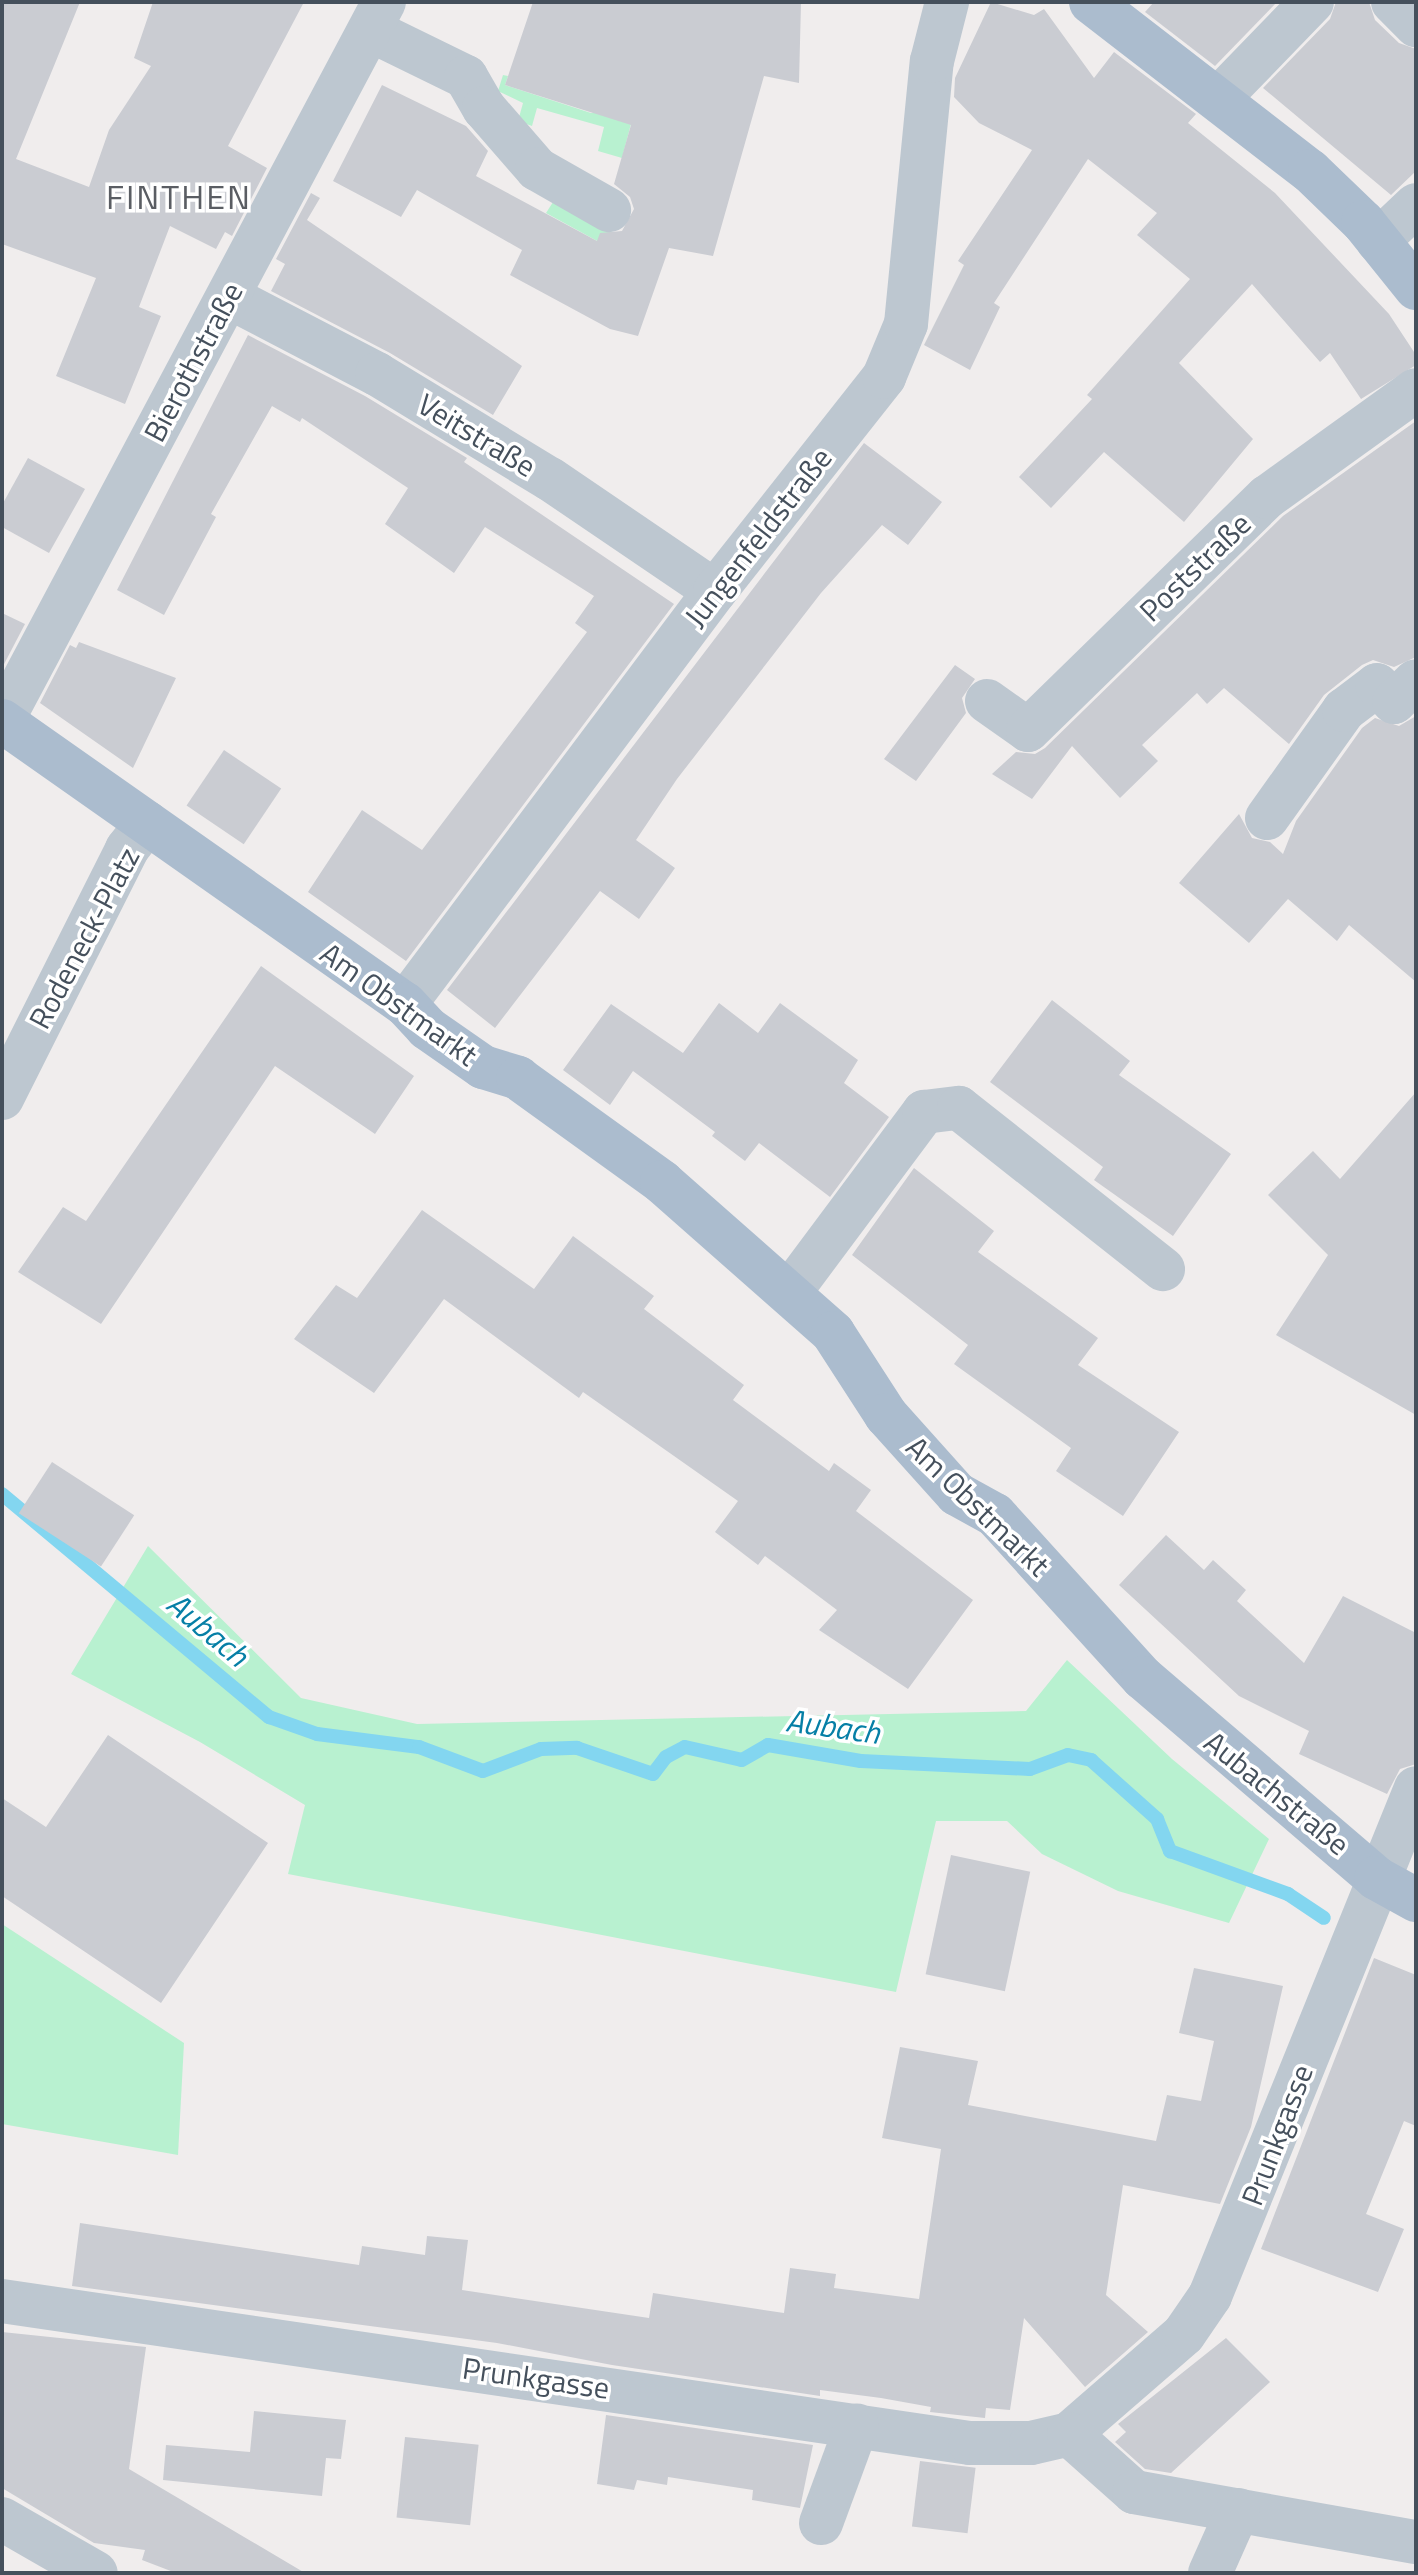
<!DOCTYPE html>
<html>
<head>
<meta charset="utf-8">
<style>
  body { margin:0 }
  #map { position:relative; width:1418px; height:2575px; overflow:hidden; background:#f0eded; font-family:"Titillium Web",sans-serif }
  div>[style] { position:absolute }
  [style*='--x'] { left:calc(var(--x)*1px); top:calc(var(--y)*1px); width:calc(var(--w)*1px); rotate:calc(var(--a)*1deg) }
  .green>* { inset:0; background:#b8f1d0 }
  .stream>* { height:14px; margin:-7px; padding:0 7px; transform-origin:7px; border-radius:7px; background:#83d6f0 }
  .building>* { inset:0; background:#caccd2; transform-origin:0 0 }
  .minor>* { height:44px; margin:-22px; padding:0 22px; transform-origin:22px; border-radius:22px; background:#bdc7d0 }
  .major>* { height:44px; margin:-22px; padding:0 22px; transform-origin:22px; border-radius:22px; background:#abbcce }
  span { translate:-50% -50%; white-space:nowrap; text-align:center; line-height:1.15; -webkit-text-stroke:7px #fff; paint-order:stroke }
  .street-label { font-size:30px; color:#45505c }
  .water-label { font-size:32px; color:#067fa6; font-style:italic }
  .quarter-label { font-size:34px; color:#5a5d63; letter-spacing:2px }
  .frame { position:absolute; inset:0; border:4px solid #45505c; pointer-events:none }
</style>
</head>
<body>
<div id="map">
  <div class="green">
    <div style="clip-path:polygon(503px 75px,508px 76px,505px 85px,591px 113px,636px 105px,622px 158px,598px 151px,604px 127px,537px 108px,532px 126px,518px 121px,523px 103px,498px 91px)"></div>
    <div style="clip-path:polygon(555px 199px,637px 246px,632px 260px,546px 213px)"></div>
    <div style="clip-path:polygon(148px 1546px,301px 1698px,417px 1724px,1026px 1711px,1067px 1660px,1172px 1759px,1269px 1839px,1229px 1923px,1118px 1891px,1042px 1854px,1007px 1821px,936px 1821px,896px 1992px,288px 1874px,305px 1805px,200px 1742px,71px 1674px)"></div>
    <div style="clip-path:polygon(2px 1924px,184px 2043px,178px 2155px,2px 2124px)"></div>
  </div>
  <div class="stream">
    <div style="--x:2;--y:1494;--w:348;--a:39.9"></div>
    <div style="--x:269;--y:1717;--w:51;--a:19.5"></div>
    <div style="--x:317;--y:1734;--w:103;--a:7.3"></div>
    <div style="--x:419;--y:1747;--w:68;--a:20.6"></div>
    <div style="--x:483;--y:1771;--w:62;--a:-20.8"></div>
    <div style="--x:541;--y:1749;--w:36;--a:-2"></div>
    <div style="--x:577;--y:1748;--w:80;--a:18.9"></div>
    <div style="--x:653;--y:1774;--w:21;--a:-53"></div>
    <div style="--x:666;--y:1757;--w:21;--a:-28"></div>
    <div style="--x:685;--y:1747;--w:58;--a:12.8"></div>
    <div style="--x:742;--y:1760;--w:30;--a:-30"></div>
    <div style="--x:768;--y:1745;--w:94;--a:9.8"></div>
    <div style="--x:861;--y:1761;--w:169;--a:2.7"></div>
    <div style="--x:1030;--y:1769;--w:40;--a:-20.2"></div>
    <div style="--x:1068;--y:1755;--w:24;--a:12"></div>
    <div style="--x:1091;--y:1760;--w:89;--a:41.8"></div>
    <div style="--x:1157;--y:1819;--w:35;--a:68"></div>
    <div style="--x:1170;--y:1851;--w:126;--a:20"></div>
    <div style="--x:1288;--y:1894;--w:43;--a:33.7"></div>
  </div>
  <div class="building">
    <div style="clip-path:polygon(2px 2px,80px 2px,16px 159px,89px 187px,109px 130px,151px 66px,134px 58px,153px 2px,304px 2px,228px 146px,267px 168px,232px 236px,225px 232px,216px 249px,170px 226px,139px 307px,161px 316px,125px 404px,56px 376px,96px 278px,2px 244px)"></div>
    <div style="clip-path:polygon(533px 2px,801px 2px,799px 83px,764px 76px,713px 256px,669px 248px,638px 336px,610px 329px,510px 275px,522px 250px,417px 190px,401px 217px,333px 181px,382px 85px,466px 126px,488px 151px,476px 176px,597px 241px,600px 233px,622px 231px,634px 209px,630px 197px,614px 184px,631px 125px,505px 85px)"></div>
    <div style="clip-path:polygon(991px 2px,1034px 15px,1044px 9px,1094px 78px,1114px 52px,1196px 114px,1188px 123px,1275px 193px,1389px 314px,1416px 355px,1416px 365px,1361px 399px,1330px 353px,1320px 362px,1252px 284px,1179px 363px,1253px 439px,1184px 522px,1104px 452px,1051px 508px,1019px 477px,1092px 399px,1087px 395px,1190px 279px,1137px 235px,1157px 213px,1088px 159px,994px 303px,1000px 307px,970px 370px,924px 345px,964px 265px,958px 261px,1032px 150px,979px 123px,954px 97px,955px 78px)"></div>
    <div style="clip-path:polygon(1154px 2px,1277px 2px,1215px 66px,1145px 12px)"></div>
    <div style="clip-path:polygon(1336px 2px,1369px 2px,1375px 20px,1399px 43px,1416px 49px,1416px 171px,1391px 195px,1263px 88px,1330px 19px)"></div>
    <div style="clip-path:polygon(311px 193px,320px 198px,307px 220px,522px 366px,493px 415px,390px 353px,271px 291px,285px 264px,276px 259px)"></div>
    <div style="clip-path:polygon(248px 335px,365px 396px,467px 458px,464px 462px,674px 604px,406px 961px,308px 892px,362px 810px,422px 850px,587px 632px,575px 623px,594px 596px,485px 527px,454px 573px,385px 524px,408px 488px,302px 418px,300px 422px,272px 406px,211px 514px,216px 517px,164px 615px,117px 590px)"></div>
    <div style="clip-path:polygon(1416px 421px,1416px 657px,1394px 667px,1373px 660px,1362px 665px,1324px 695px,1289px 744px,1224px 688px,1207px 704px,1197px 693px,1142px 745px,1158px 761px,1120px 798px,1072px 746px,1032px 799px,992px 774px,1016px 752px,1035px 754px,1045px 748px,1283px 516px)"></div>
    <div style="clip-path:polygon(864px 443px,942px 502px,908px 545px,882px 525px,821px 593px,677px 779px,636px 840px,675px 868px,639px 919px,600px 891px,495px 1028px,447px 990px)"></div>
    <div style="clip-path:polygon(28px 458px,85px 489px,49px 553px,2px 527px,2px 505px)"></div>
    <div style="clip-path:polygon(2px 613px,25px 624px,2px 668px)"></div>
    <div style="clip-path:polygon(79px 642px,176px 678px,133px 768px,40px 703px,70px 645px,76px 648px)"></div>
    <div style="clip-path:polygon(955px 665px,975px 679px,962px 698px,966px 713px,916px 781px,884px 759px)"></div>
    <div style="clip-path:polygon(1416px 716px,1416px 982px,1349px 925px,1337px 941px,1288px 899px,1249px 943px,1179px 883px,1239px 814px,1252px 838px,1270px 842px,1283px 854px,1296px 821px,1362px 728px,1375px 718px,1399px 726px)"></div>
    <div style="left:224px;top:750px;width:69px;height:67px;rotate:34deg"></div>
    <div style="clip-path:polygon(261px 966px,414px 1076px,375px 1134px,275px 1066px,101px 1324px,18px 1272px,63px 1207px,86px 1221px)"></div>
    <div style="clip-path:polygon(1052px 1000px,1130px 1061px,1119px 1075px,1231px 1154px,1173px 1236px,1094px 1180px,1103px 1167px,990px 1082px)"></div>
    <div style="clip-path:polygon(719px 1003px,758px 1033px,780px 1003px,858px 1060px,844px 1083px,889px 1117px,830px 1197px,759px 1143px,745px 1161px,712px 1136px,715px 1132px,633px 1071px,610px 1105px,563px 1070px,611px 1004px,683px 1053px)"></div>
    <div style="clip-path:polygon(1416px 1092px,1416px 1415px,1276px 1335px,1328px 1255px,1268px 1195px,1313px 1151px,1340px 1179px)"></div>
    <div style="clip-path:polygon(914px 1168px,994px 1231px,978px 1252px,1098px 1338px,1078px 1365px,1179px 1432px,1123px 1516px,1056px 1471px,1071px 1448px,954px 1364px,968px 1345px,852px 1255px)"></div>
    <div style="clip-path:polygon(422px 1210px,534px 1289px,573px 1236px,654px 1296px,644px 1309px,744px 1385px,733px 1400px,829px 1471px,834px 1463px,871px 1490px,856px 1511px,973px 1600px,908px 1689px,819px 1630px,837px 1610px,765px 1556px,758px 1565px,715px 1532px,738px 1501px,583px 1392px,579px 1398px,444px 1299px,374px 1393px,294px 1339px,336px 1285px,357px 1298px)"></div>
    <div style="left:52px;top:1462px;width:98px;height:61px;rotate:33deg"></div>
    <div style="clip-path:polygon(1166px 1535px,1204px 1570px,1213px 1560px,1246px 1590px,1237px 1601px,1304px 1663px,1343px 1596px,1416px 1633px,1416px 1764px,1400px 1769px,1387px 1794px,1299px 1754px,1309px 1731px,1239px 1696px,1119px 1585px)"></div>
    <div style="clip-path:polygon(108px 1735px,268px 1843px,161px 2003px,2px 1896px,2px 1798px,46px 1827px)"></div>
    <div style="left:951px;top:1855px;width:81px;height:122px;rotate:12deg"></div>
    <div style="clip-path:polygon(1374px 1958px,1416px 1975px,1416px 2126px,1404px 2121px,1366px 2214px,1404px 2229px,1378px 2292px,1261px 2249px)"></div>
    <div style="clip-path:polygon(1194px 1968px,1283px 1986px,1251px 2127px,1220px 2204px,1123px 2185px,1106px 2295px,1148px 2332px,1085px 2387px,1024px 2318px,1010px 2410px,986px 2408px,985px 2418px,930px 2412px,931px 2407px,881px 2398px,820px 2390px,820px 2396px,612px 2365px,497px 2343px,72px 2286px,80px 2223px,359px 2265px,362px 2246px,425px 2255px,427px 2236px,468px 2240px,462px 2290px,649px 2318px,653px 2293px,784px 2313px,790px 2268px,836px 2274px,834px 2288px,919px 2299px,941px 2149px,882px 2138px,900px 2047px,978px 2061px,968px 2105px,1156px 2141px,1167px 2095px,1201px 2101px,1214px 2041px,1179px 2033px)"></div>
    <div style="clip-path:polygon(2px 2332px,146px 2347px,129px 2469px,305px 2573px,176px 2573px,142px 2560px,145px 2550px,94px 2543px,2px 2488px)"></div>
    <div style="clip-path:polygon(1226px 2338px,1270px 2382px,1171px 2473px,1145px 2469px,1115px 2442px,1126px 2432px,1118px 2424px)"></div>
    <div style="clip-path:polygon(254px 2411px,346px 2420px,341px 2459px,326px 2458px,322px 2496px,163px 2480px,166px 2445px,250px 2452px)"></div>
    <div style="clip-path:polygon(606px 2415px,813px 2445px,800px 2508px,752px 2500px,753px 2490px,668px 2477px,667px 2485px,637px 2480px,634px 2490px,597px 2484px)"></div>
    <div style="left:405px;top:2437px;width:74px;height:81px;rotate:6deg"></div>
    <div style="left:920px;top:2461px;width:56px;height:66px;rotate:7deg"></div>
  </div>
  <div class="minor">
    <div style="--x:1393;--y:2;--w:33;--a:45"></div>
    <div style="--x:370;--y:30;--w:107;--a:26.1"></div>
    <div style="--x:466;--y:77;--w:36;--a:60"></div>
    <div style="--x:484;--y:108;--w:81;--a:49"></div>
    <div style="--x:537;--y:169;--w:83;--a:29.7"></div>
    <div style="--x:1218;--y:99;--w:135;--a:-45.9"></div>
    <div style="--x:1378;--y:241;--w:52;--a:-43.5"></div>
    <div style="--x:229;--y:297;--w:167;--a:27.5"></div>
    <div style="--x:377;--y:374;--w:202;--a:31.3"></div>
    <div style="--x:550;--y:479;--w:199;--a:34.2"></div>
    <div style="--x:987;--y:701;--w:50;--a:35.3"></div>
    <div style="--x:1028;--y:730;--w:334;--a:-44.3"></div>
    <div style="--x:1267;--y:497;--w:183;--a:-35.7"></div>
    <div style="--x:2;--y:721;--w:814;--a:-62.02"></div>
    <div style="--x:1267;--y:818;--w:133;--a:-54.5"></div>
    <div style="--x:1344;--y:710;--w:41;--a:-37.1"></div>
    <div style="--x:1377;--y:685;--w:24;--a:45"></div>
    <div style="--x:1394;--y:702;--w:30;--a:-44"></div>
    <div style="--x:405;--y:1004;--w:516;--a:-53.11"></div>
    <div style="--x:715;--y:591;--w:273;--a:-51.7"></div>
    <div style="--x:884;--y:377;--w:57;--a:-67.5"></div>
    <div style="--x:906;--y:324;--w:264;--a:-84.4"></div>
    <div style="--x:932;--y:61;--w:61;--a:-75.7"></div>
    <div style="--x:2;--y:1098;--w:279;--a:-63.3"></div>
    <div style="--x:127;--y:849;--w:33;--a:-52"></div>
    <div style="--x:789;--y:1293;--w:226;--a:-53.3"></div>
    <div style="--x:924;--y:1112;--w:35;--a:-7"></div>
    <div style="--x:959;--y:1108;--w:260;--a:38.3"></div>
    <div style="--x:2;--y:2301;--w:978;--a:8.35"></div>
    <div style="--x:970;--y:2443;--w:61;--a:0"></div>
    <div style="--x:1031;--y:2443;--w:39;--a:-13"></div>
    <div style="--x:1069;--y:2434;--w:152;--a:-41"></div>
    <div style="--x:1184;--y:2334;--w:46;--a:-55.6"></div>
    <div style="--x:1210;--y:2296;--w:548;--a:-67.93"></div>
    <div style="--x:1069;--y:2434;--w:87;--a:41.7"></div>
    <div style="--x:1134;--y:2492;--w:286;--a:10.1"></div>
    <div style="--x:2;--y:2519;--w:108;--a:29.9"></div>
    <div style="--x:821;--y:2523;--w:104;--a:-69.8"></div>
    <div style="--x:1210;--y:2573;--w:69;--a:-66"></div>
  </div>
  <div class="major">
    <div style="--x:1091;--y:2;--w:277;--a:37.7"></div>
    <div style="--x:1310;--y:171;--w:74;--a:43.9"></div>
    <div style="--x:1363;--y:222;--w:85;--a:51.2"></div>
    <div style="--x:2;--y:721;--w:492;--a:35.1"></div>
    <div style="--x:405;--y:1004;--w:33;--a:47"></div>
    <div style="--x:427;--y:1028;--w:68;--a:34.9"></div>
    <div style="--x:483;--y:1067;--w:37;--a:17"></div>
    <div style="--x:518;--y:1078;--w:178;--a:35.8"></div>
    <div style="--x:662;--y:1182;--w:228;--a:41.4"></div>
    <div style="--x:833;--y:1333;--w:98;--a:57.1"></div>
    <div style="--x:886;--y:1415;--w:106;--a:48.1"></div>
    <div style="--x:957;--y:1494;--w:43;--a:28.9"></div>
    <div style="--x:995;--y:1515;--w:220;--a:47.8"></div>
    <div style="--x:1143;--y:1678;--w:307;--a:40.6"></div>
    <div style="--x:1376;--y:1878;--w:46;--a:28.8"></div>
  </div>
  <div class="street-label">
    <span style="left:193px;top:362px;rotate:-62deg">Bierothstraße</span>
    <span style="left:477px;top:435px;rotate:31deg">Veitstraße</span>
    <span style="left:758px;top:537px;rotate:-52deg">Jungenfeldstraße</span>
    <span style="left:1195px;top:567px;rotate:-44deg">Poststraße</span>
    <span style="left:84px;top:938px;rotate:-62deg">Rodeneck-Platz</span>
    <span style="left:399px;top:1004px;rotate:36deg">Am Obstmarkt</span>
    <span style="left:978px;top:1506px;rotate:44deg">Am Obstmarkt</span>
    <span style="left:1277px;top:1793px;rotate:39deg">Aubachstraße</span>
    <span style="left:1277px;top:2135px;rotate:-69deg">Prunkgasse</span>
    <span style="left:536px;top:2378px;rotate:8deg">Prunkgasse</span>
  </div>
  <div class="water-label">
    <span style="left:208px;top:1629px;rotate:40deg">Aubach</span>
    <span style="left:833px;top:1726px;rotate:8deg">Aubach</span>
  </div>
  <div class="quarter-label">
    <span style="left:179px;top:197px">FINTHEN</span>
  </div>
  <div class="frame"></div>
</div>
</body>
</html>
